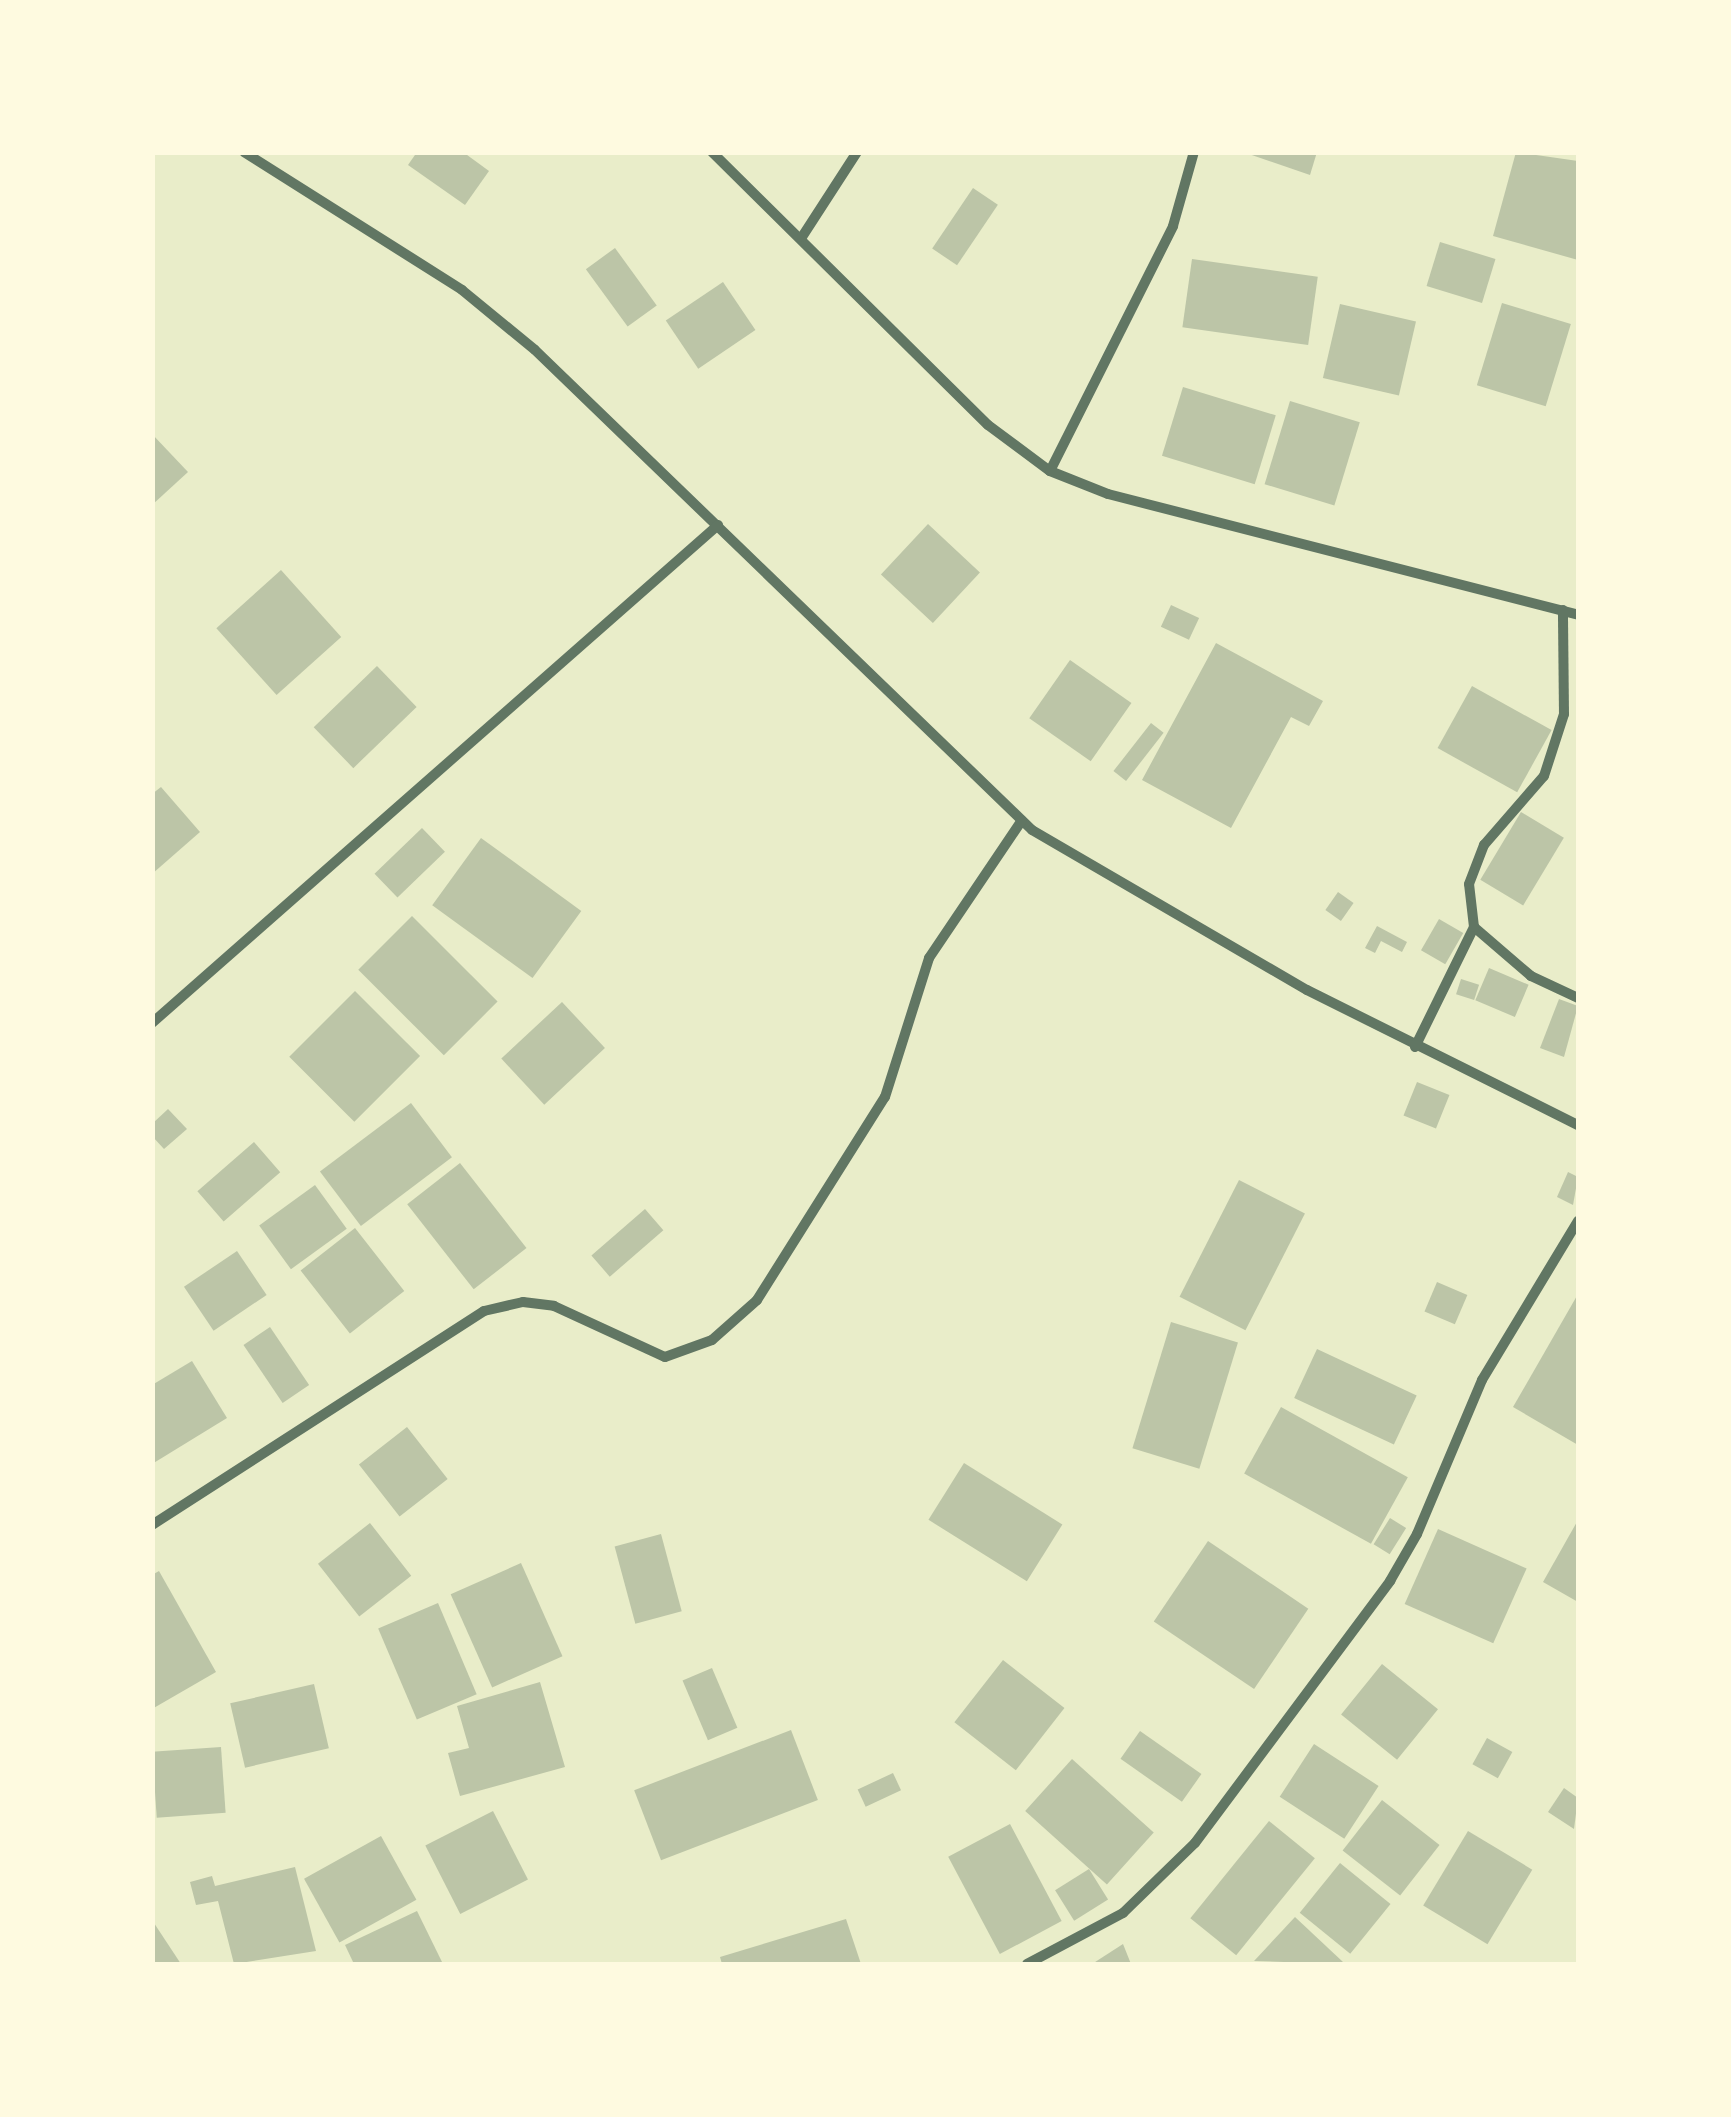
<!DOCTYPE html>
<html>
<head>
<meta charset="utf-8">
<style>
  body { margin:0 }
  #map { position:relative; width:1731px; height:2117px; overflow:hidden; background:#e9edc9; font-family:"Space Grotesk",sans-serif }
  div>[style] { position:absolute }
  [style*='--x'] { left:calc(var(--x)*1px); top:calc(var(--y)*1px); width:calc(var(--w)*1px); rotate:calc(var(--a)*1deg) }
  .building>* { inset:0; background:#bcc5a7; transform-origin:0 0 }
  .minor>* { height:10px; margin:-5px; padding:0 5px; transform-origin:5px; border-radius:5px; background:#617663 }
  span { translate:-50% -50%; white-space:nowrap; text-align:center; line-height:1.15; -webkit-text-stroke:10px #fefae0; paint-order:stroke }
  .frame { position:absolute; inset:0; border:155px solid #fefae0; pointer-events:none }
</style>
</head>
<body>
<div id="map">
  <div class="building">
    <div style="clip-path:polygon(417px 152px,463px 152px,489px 171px,465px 205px,408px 165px)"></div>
    <div style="clip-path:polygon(1243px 152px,1317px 152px,1310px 175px)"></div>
    <div style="clip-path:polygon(1516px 152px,1578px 161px,1578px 260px,1493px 236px)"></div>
    <div style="left:973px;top:188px;width:30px;height:73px;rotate:34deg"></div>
    <div style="left:1440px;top:242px;width:58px;height:46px;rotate:17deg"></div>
    <div style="left:615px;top:248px;width:71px;height:36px;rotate:54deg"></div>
    <div style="left:1192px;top:259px;width:127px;height:69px;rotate:8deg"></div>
    <div style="left:723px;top:282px;width:58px;height:69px;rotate:56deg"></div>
    <div style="left:1502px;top:303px;width:72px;height:86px;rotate:17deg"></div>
    <div style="left:1340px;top:304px;width:78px;height:76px;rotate:13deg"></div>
    <div style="left:1183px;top:387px;width:97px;height:72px;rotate:17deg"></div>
    <div style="left:1290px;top:401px;width:73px;height:87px;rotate:17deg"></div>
    <div style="clip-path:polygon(152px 434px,188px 472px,152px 505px)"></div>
    <div style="left:928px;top:524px;width:71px;height:69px;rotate:43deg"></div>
    <div style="left:281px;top:570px;width:90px;height:87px;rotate:48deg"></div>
    <div style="left:1171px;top:605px;width:31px;height:24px;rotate:25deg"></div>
    <div style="clip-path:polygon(1216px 643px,1323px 701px,1309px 726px,1291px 717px,1231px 828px,1142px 780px)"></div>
    <div style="left:1070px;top:660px;width:75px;height:71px;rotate:35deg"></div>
    <div style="left:377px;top:666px;width:57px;height:88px;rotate:46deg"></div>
    <div style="left:1472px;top:686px;width:91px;height:71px;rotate:29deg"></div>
    <div style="left:1151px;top:723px;width:16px;height:61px;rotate:38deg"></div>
    <div style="clip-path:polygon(161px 787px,200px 832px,152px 874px,152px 794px)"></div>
    <div style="left:1521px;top:812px;width:50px;height:79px;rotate:31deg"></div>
    <div style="left:422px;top:828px;width:33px;height:66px;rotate:46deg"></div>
    <div style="left:481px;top:838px;width:124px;height:83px;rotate:36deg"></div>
    <div style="left:1338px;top:892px;width:19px;height:22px;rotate:35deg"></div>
    <div style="left:412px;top:916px;width:121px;height:76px;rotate:45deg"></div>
    <div style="left:1439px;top:919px;width:28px;height:36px;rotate:30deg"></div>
    <div style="clip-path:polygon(1377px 926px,1407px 942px,1402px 952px,1381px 941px,1375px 953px,1365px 948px)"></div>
    <div style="left:1489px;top:968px;width:43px;height:35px;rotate:23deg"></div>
    <div style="left:1461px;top:979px;width:19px;height:16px;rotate:18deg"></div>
    <div style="left:355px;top:991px;width:92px;height:93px;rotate:45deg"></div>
    <div style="clip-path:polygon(1559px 999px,1578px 1006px,1564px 1057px,1540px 1048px)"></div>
    <div style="left:562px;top:1002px;width:63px;height:83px;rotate:47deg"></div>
    <div style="left:1417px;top:1082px;width:35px;height:36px;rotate:22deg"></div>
    <div style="left:411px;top:1103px;width:68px;height:114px;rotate:53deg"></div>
    <div style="clip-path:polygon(168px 1109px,187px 1129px,164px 1149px,152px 1136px,152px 1124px)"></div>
    <div style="left:254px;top:1142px;width:40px;height:75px;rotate:49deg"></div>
    <div style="left:460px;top:1163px;width:108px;height:67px;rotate:52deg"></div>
    <div style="clip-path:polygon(1568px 1172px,1578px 1177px,1573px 1205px,1557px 1197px)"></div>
    <div style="left:1239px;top:1180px;width:74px;height:131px;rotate:27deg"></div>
    <div style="left:315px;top:1185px;width:54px;height:69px;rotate:54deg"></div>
    <div style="left:645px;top:1209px;width:28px;height:71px;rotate:49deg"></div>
    <div style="left:355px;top:1228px;width:80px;height:69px;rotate:52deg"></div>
    <div style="left:237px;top:1251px;width:53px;height:64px;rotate:56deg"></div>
    <div style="left:1437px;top:1282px;width:33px;height:32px;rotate:23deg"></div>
    <div style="clip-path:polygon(1578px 1294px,1578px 1445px,1513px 1407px)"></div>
    <div style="left:1171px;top:1322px;width:70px;height:132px;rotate:17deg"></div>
    <div style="left:270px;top:1327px;width:70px;height:32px;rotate:56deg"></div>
    <div style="left:1317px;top:1349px;width:110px;height:54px;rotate:25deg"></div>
    <div style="clip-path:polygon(192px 1361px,227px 1418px,152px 1464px,152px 1385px)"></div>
    <div style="left:1281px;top:1407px;width:145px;height:76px;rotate:29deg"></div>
    <div style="left:407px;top:1427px;width:66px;height:61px;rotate:52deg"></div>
    <div style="left:964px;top:1463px;width:116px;height:67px;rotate:32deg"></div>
    <div style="left:1390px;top:1518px;width:19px;height:31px;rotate:32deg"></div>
    <div style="clip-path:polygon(1578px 1520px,1578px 1602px,1543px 1582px)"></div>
    <div style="left:370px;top:1523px;width:67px;height:66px;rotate:52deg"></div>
    <div style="left:1438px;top:1529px;width:97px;height:82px;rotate:24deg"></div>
    <div style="left:661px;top:1534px;width:80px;height:48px;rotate:75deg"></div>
    <div style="left:1208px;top:1541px;width:121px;height:97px;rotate:34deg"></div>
    <div style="left:521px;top:1563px;width:102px;height:77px;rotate:66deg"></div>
    <div style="clip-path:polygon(159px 1571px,216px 1672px,152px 1709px,152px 1575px)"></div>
    <div style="left:438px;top:1603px;width:99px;height:65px;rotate:67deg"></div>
    <div style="left:1003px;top:1660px;width:78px;height:79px;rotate:38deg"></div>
    <div style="left:1382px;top:1664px;width:72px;height:65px;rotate:39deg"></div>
    <div style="left:712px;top:1668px;width:65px;height:32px;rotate:67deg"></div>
    <div style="clip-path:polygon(540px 1682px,565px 1767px,460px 1796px,448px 1753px,469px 1748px,457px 1706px)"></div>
    <div style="left:314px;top:1684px;width:66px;height:86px;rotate:77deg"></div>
    <div style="left:791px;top:1730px;width:75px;height:168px;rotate:69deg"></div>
    <div style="left:1140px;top:1731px;width:75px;height:34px;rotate:35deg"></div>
    <div style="left:1487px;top:1738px;width:29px;height:30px;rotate:29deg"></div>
    <div style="left:1314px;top:1744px;width:77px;height:63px;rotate:33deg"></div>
    <div style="left:221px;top:1747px;width:66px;height:69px;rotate:86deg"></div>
    <div style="left:1072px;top:1759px;width:110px;height:70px;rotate:42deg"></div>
    <div style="left:893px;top:1773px;width:19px;height:39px;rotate:65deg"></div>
    <div style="clip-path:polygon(1564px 1788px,1578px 1798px,1574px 1829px,1548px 1812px)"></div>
    <div style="left:1382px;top:1800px;width:73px;height:64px;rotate:38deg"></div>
    <div style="left:493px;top:1811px;width:77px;height:76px;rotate:63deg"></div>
    <div style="left:1269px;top:1821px;width:59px;height:125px;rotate:39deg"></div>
    <div style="left:1010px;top:1824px;width:110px;height:70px;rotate:62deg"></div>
    <div style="left:1468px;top:1831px;width:75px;height:87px;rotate:31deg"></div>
    <div style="left:381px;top:1836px;width:73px;height:88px;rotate:61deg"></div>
    <div style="left:1340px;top:1863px;width:65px;height:64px;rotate:39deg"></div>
    <div style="clip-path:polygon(295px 1867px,316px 1951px,234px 1964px,218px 1901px,196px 1905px,190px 1882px,212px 1876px,215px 1886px)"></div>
    <div style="left:1089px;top:1869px;width:36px;height:40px;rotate:58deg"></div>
    <div style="clip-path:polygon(417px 1911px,443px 1964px,354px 1964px,345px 1945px)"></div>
    <div style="clip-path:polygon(1295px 1917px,1343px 1962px,1341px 1964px,1254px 1961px)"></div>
    <div style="clip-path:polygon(846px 1919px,861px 1964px,722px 1964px,720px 1957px)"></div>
    <div style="clip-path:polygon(152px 1920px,181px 1964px,152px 1964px)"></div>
    <div style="clip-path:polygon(1123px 1944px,1131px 1964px,1092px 1964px)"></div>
  </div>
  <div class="minor">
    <div style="--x:244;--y:152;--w:258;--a:32.3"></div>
    <div style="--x:462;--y:290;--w:94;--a:39.4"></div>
    <div style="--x:535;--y:350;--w:691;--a:44"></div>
    <div style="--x:1032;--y:830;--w:318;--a:30.2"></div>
    <div style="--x:1307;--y:990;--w:303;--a:26.5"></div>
    <div style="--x:712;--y:152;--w:388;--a:44.7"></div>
    <div style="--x:988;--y:425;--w:77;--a:36.6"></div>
    <div style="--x:1050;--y:471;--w:62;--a:21.6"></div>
    <div style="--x:1108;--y:494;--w:485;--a:14.4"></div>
    <div style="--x:802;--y:237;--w:101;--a:-57.1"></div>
    <div style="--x:1050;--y:471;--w:274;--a:-63.3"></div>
    <div style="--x:1173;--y:226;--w:77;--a:-74.2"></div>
    <div style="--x:1474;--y:927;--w:75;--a:40.7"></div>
    <div style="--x:1531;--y:976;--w:52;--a:25.1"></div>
    <div style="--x:152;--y:1023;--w:754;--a:-41.34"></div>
    <div style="--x:1415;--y:1047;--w:134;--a:-63.8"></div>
    <div style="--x:1474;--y:927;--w:43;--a:-96.6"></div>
    <div style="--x:1469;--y:884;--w:42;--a:-69"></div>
    <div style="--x:1484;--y:845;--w:91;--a:-49"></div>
    <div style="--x:1544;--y:776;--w:65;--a:-72.1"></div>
    <div style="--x:1564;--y:714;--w:104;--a:-90.6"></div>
    <div style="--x:152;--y:1525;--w:395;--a:-32.8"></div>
    <div style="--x:484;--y:1311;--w:40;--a:-13"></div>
    <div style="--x:523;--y:1302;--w:31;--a:7"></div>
    <div style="--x:554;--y:1306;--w:122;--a:24.7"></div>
    <div style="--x:665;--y:1357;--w:50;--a:-19.9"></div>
    <div style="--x:712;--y:1340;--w:60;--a:-41.6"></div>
    <div style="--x:757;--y:1300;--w:240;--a:-57.8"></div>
    <div style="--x:885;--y:1097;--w:146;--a:-72.4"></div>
    <div style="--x:929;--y:958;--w:166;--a:-56"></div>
    <div style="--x:1027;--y:1964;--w:109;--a:-28"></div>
    <div style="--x:1123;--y:1913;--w:100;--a:-44.2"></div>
    <div style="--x:1195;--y:1843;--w:327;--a:-53.3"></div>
    <div style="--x:1390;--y:1581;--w:54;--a:-60.1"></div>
    <div style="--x:1417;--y:1534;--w:167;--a:-67.1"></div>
    <div style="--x:1482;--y:1380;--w:186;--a:-58.9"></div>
  </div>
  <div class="frame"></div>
</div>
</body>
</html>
